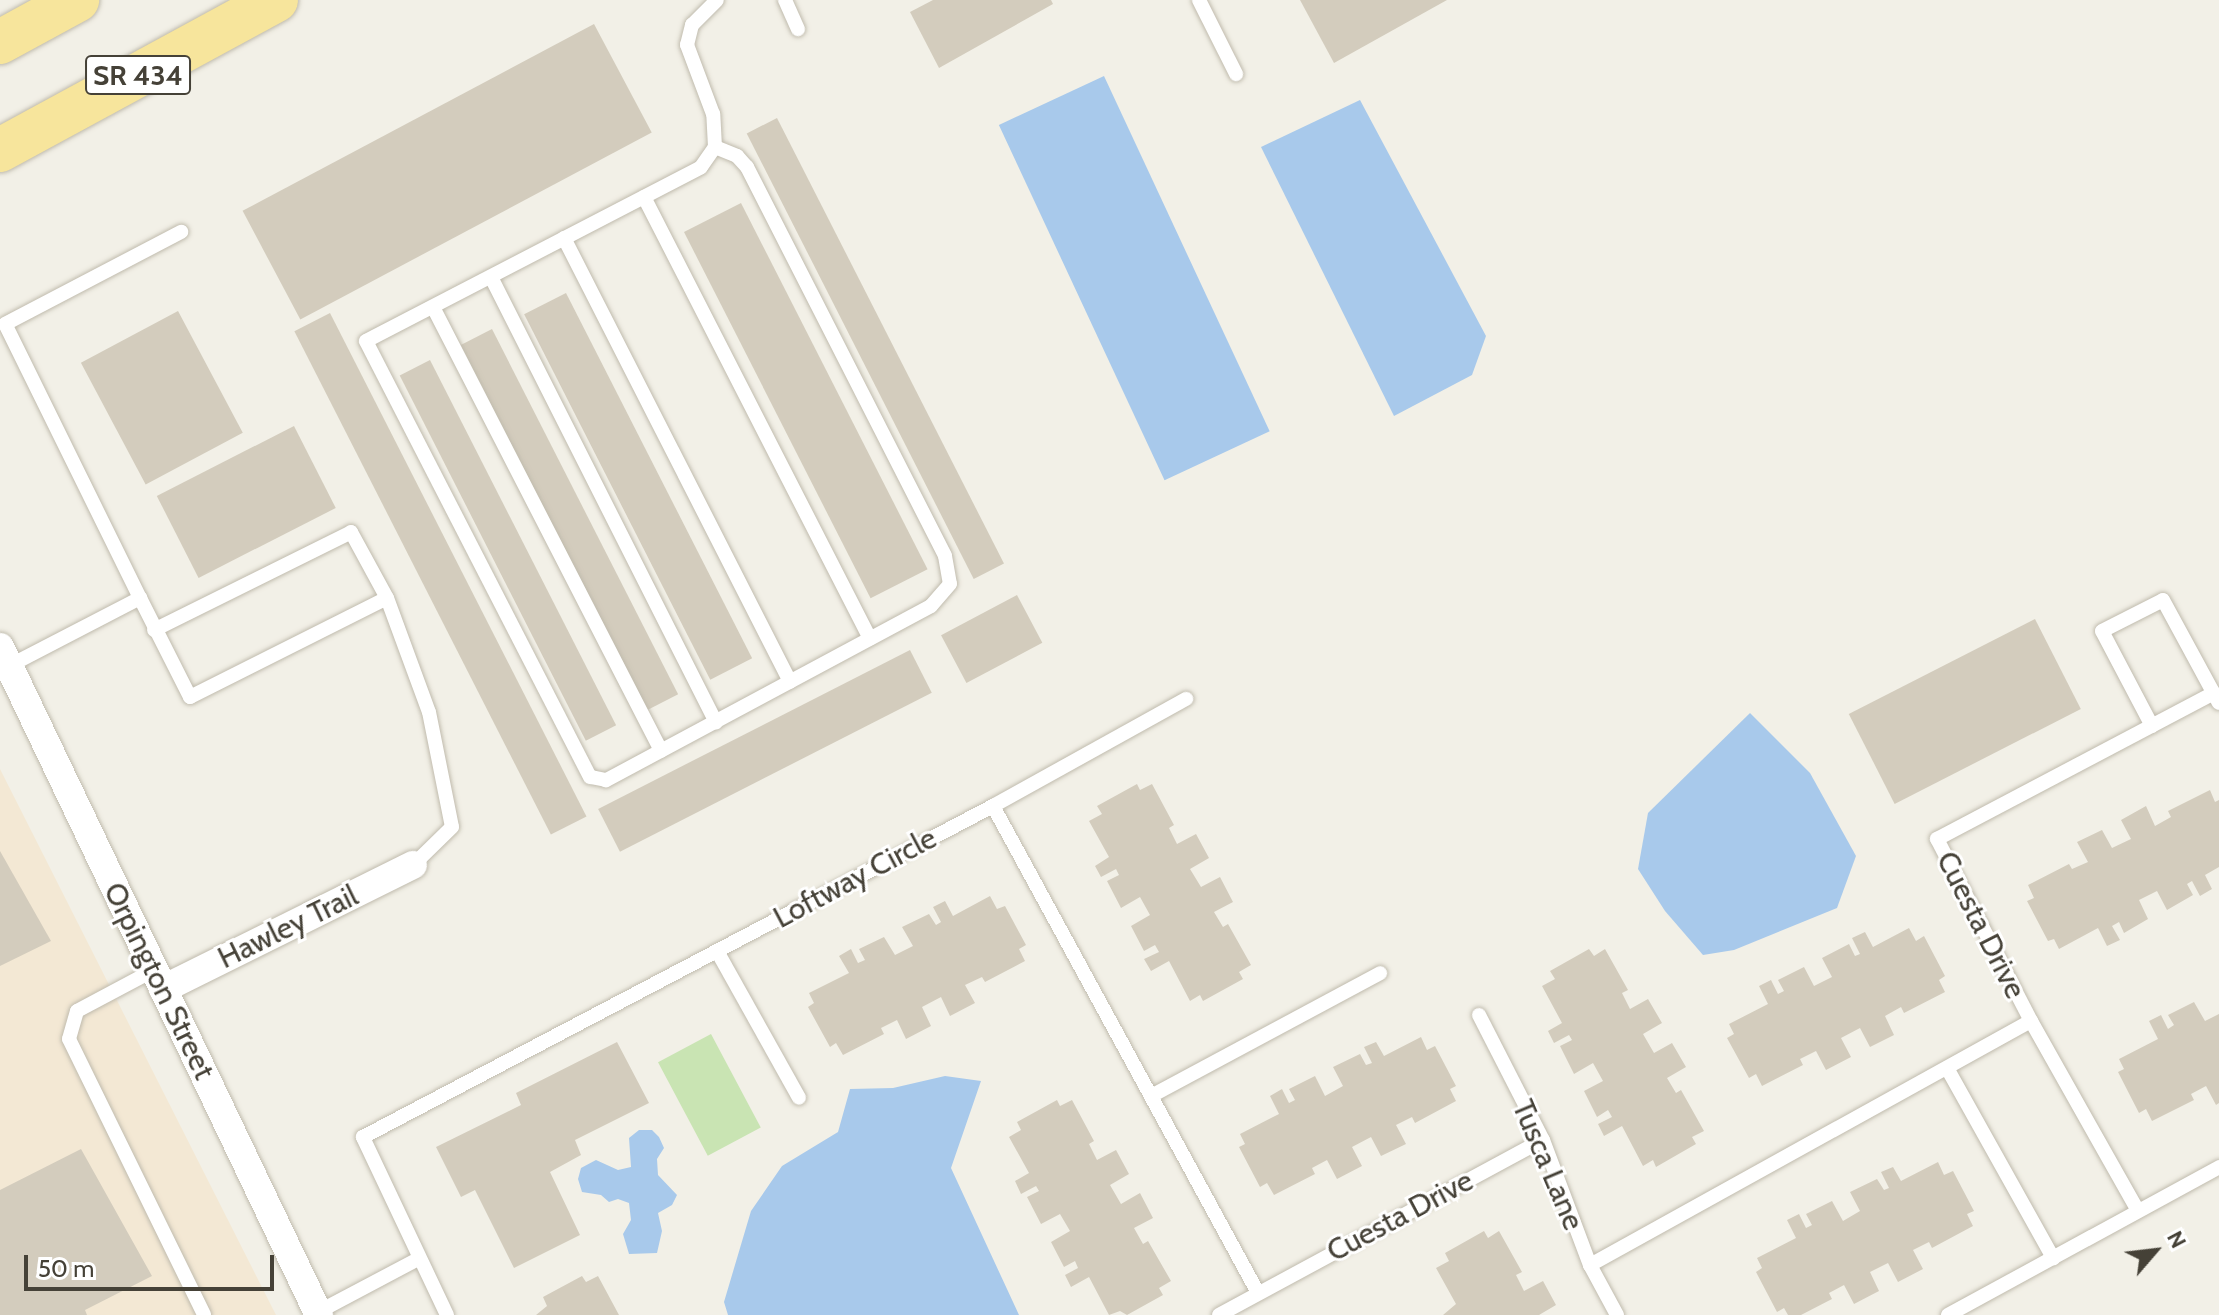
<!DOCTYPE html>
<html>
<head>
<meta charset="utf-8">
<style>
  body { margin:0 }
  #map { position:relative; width:2219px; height:1315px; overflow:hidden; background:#f2f0e7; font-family:Cabin,sans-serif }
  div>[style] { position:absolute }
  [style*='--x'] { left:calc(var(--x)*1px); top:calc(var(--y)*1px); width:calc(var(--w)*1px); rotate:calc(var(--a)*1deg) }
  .commercial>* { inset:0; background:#f3e8d4 }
  .green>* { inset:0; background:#c9e4b3; transform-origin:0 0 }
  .water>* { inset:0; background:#a8c9eb; transform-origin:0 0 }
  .building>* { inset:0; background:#d3ccbd; transform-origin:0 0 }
  .roads { filter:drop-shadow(0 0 2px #c0bbad) drop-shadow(0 0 2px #c0bbad) }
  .lane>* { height:14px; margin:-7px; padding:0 7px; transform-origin:7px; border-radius:7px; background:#fff }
  .street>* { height:28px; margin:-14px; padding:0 14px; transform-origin:14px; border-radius:14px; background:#fff }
  .primary>* { height:44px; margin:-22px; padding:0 22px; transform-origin:22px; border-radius:22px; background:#f7e59c }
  span { translate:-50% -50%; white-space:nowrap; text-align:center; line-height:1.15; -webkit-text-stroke:6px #fff; paint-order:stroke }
  .shield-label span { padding:2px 6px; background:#fff; border:2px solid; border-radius:6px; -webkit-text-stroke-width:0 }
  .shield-label { font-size:28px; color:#454137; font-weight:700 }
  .street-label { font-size:30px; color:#454137 }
  .north { position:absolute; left:2115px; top:1211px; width:80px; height:80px; -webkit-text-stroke:6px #fff; paint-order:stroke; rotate:62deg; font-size:22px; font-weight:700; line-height:32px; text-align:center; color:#454137 }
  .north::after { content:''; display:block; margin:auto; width:28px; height:36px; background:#454137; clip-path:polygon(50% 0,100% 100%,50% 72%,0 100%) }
  .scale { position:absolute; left:24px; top:1255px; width:250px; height:36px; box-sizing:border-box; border:4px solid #454137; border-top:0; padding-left:10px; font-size:24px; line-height:28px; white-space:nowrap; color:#454137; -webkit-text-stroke:6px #fff; paint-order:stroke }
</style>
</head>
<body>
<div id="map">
  <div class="commercial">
    <div style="clip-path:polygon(0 769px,276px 1315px,0 1315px)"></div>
  </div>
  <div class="green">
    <div style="left:711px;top:1034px;width:106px;height:60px;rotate:62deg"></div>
  </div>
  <div class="water">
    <div style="left:1104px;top:76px;width:392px;height:116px;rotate:65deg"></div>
    <div style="clip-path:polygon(1360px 100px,1486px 336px,1472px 375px,1394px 416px,1261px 147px)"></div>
    <div style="clip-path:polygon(1750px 713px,1810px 773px,1856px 856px,1837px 908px,1734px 950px,1703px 955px,1665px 911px,1638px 869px,1648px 813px)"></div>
    <div style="clip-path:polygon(945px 1076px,981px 1081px,951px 1168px,1019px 1315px,728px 1315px,724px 1302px,751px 1211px,782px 1166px,838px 1132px,850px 1089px,893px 1088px)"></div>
    <div style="clip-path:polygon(639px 1130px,652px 1130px,659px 1137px,664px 1148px,657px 1159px,658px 1175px,677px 1195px,672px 1205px,658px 1213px,662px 1231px,657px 1253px,629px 1254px,623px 1234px,631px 1220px,629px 1203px,618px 1199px,609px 1202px,601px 1195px,582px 1192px,578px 1179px,581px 1168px,596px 1160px,618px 1170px,631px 1167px,629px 1138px)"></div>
  </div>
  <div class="building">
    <div style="clip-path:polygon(933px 0,1051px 0,1053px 4px,939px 68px,910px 12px)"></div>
    <div style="clip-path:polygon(1300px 0,1447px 0,1334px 63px)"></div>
    <div style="left:594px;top:24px;width:123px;height:398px;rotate:62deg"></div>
    <div style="left:777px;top:118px;width:500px;height:34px;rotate:63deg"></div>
    <div style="left:741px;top:203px;width:411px;height:64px;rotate:63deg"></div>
    <div style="left:566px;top:293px;width:410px;height:47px;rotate:63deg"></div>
    <div style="left:178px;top:311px;width:138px;height:110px;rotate:62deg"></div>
    <div style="left:330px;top:313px;width:565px;height:40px;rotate:63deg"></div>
    <div style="left:492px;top:329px;width:410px;height:35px;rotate:63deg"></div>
    <div style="left:430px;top:360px;width:410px;height:34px;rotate:63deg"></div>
    <div style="left:294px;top:426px;width:92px;height:154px;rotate:63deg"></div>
    <div style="left:1017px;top:595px;width:54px;height:86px;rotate:62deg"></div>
    <div style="left:2035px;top:619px;width:101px;height:209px;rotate:63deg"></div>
    <div style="left:910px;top:650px;width:48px;height:350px;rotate:63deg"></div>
    <div style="clip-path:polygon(1137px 784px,1140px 790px,1152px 784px,1174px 825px,1169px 828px,1177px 844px,1196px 834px,1209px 858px,1190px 869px,1201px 887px,1220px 877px,1233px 902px,1214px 912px,1223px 927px,1228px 924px,1251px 965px,1239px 972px,1243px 979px,1203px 1001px,1200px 995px,1190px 1001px,1169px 961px,1151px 971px,1144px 959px,1159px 952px,1155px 945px,1144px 951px,1131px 926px,1150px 915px,1140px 897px,1121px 908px,1107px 881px,1119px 875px,1116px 869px,1101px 877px,1095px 866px,1109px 857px,1089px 821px,1102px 814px,1097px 806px)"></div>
    <div style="clip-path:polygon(2210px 790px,2215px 802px,2219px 800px,2219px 867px,2205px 875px,2212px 889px,2200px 896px,2192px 881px,2187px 884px,2193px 895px,2167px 910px,2157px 891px,2139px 900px,2148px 919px,2124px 933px,2119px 922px,2112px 926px,2120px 940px,2107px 946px,2098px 928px,2059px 949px,2054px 939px,2048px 941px,2027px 901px,2034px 898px,2028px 885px,2069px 864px,2072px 869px,2088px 862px,2077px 842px,2102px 830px,2112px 848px,2131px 839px,2121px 820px,2146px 806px,2155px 826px,2171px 817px,2168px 811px)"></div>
    <div style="clip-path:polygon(0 851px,51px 941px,0 966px)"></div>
    <div style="clip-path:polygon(990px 896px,997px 909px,1005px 906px,1026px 945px,1019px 949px,1025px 961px,985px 982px,982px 977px,965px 985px,975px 1003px,950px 1016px,941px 997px,922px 1007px,931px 1026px,906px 1039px,897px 1020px,881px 1028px,884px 1034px,843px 1055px,836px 1043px,830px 1047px,808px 1007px,814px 1003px,809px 993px,849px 973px,839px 956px,851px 949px,858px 963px,865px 960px,859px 949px,884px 937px,895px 955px,913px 946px,902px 927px,929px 914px,936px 925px,941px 922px,933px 907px,945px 901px,953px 916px)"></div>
    <div style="clip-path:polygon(1909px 928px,1916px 941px,1924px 936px,1945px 976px,1939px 980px,1945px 992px,1904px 1013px,1901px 1007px,1885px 1016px,1894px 1035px,1870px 1047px,1860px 1028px,1841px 1038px,1851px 1057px,1826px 1070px,1816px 1051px,1800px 1059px,1803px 1065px,1762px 1086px,1756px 1074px,1749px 1078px,1727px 1038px,1734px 1034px,1729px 1024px,1768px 1004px,1759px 986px,1771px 980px,1778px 994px,1784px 991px,1778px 980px,1804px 967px,1814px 986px,1832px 977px,1822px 958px,1849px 944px,1855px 956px,1860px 954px,1852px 938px,1865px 932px,1873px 947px)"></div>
    <div style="clip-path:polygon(1589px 949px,1594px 956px,1605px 949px,1628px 990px,1622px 993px,1630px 1009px,1648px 999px,1662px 1023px,1643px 1034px,1654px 1053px,1672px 1043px,1686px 1067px,1667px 1078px,1676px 1093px,1681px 1090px,1704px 1131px,1692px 1137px,1696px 1144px,1656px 1167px,1653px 1160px,1643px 1166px,1622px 1126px,1604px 1136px,1598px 1124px,1612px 1117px,1608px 1110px,1597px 1117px,1584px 1091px,1603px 1081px,1593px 1063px,1574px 1074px,1560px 1046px,1572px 1040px,1569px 1035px,1554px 1043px,1548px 1031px,1562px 1023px,1542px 986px,1555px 979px,1550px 971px)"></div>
    <div style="clip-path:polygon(2194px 1002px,2205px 1021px,2219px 1014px,2219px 1103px,2216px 1105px,2206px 1086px,2191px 1094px,2194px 1100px,2152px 1121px,2146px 1109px,2139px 1113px,2118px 1072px,2124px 1069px,2119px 1059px,2158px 1039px,2149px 1021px,2161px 1015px,2168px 1029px,2174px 1025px,2168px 1015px)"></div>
    <div style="clip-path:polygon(1421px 1037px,1427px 1050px,1435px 1046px,1456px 1086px,1450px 1089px,1456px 1101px,1415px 1123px,1412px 1117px,1396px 1125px,1406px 1144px,1381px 1156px,1371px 1137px,1352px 1147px,1362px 1166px,1337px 1179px,1327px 1160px,1312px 1168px,1315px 1174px,1274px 1195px,1267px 1183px,1260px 1187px,1239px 1147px,1245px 1144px,1240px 1134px,1279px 1114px,1270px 1096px,1282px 1089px,1289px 1103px,1295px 1100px,1289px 1089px,1315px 1076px,1325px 1096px,1343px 1086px,1333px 1067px,1360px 1054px,1366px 1065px,1372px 1063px,1364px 1047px,1376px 1042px,1384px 1056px)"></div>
    <div style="clip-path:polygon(617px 1042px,649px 1103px,575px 1140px,581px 1155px,550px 1172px,580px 1235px,514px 1268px,475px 1190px,461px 1197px,436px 1147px,521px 1105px,516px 1093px)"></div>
    <div style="clip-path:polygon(1057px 1100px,1060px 1106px,1072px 1100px,1094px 1141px,1089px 1144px,1097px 1160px,1116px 1150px,1129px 1174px,1110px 1185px,1121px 1204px,1140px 1193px,1153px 1218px,1134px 1228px,1143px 1244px,1148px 1241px,1171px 1281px,1159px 1288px,1163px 1295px,1127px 1315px,1120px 1311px,1109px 1315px,1089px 1277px,1071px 1287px,1065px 1275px,1078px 1268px,1075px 1261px,1064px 1267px,1051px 1242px,1070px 1231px,1060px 1214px,1041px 1224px,1027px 1197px,1039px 1191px,1036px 1186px,1021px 1194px,1015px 1181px,1029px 1173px,1009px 1137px,1021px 1130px,1017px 1122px)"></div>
    <div style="clip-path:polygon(81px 1149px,152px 1276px,85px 1310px,87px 1315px,0 1315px,0 1190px)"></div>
    <div style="clip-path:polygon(1938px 1162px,1944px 1175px,1953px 1171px,1974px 1211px,1967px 1214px,1973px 1226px,1932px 1248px,1929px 1242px,1913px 1250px,1923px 1269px,1898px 1282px,1888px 1263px,1870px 1272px,1879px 1291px,1854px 1304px,1844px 1285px,1829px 1293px,1832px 1299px,1801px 1315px,1788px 1315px,1784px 1308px,1777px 1312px,1756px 1272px,1762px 1268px,1757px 1258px,1796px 1238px,1787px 1220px,1799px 1214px,1806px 1228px,1812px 1225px,1806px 1214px,1832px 1201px,1843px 1221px,1860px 1211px,1850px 1192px,1877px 1179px,1884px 1190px,1889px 1188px,1881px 1172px,1893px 1167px,1901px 1181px)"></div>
    <div style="clip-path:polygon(1484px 1231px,1488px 1238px,1499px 1231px,1522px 1272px,1516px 1275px,1524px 1291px,1543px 1281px,1556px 1305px,1539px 1315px,1443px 1315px,1456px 1304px,1436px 1268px,1449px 1261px,1445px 1253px)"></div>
    <div style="clip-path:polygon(582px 1276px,586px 1282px,598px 1276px,619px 1315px,536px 1315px,547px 1306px,543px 1297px)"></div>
  </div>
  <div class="roads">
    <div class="lane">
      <div style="--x:785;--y:0;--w:32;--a:66"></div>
      <div style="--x:1199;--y:0;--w:83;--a:63.4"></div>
      <div style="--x:715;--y:147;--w:24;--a:22"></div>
      <div style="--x:737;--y:156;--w:15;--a:48"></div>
      <div style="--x:747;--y:167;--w:436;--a:63"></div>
      <div style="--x:945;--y:556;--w:28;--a:80"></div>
      <div style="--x:950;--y:584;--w:29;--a:131"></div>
      <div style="--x:931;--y:606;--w:369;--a:151.8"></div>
      <div style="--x:606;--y:780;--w:16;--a:-169"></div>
      <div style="--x:590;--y:777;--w:490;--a:-117.2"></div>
      <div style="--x:366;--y:341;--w:377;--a:-27.4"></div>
      <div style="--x:701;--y:167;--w:24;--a:-55"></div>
      <div style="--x:715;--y:147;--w:33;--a:-93"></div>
      <div style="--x:713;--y:114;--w:74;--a:-110.6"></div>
      <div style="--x:687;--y:45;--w:21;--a:-76"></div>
      <div style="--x:692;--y:25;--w:35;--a:-45"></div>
      <div style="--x:644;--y:197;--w:496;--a:62.9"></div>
      <div style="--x:564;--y:238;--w:498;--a:63"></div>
      <div style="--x:491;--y:277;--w:499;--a:63.2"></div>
      <div style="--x:433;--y:307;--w:499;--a:62.8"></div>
      <div style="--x:140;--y:598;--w:305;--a:-116.2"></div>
      <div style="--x:5;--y:324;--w:199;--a:-27.6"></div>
      <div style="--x:154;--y:630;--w:220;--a:-26.4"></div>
      <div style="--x:351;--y:532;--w:75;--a:61.4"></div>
      <div style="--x:387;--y:598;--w:121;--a:69.8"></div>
      <div style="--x:429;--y:712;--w:117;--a:78.7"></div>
      <div style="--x:452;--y:827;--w:54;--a:135.7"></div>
      <div style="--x:9;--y:666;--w:148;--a:-27.4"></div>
      <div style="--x:140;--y:598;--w:111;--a:63.2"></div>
      <div style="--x:190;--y:697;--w:220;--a:-26.7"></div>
      <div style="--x:2152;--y:726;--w:107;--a:-117.8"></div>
      <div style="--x:2102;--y:631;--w:68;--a:-26.9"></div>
      <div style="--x:2163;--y:600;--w:117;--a:61.5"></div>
      <div style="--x:993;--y:806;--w:552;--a:61.44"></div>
      <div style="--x:717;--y:951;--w:168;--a:60.8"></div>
      <div style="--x:154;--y:970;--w:87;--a:152"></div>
      <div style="--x:77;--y:1011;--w:29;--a:106"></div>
      <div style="--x:69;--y:1039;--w:307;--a:63.9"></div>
      <div style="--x:1479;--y:1015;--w:140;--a:62.9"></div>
      <div style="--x:1543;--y:1140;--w:134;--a:69.4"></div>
      <div style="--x:1590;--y:1265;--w:57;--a:61.6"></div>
      <div style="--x:2031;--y:1021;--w:218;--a:60.6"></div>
      <div style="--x:1947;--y:1068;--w:218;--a:60.8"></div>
      <div style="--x:1151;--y:1096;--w:260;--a:-28.2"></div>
      <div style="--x:1590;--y:1265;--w:504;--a:-28.96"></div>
      <div style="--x:2031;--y:1021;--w:205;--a:-117.3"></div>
      <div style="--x:1937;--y:839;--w:313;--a:-27.8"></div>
      <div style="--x:318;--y:1312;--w:113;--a:-27.9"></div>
      <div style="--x:447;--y:1315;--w:197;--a:-115.3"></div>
      <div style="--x:363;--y:1137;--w:712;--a:-27.72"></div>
      <div style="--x:993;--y:806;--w:221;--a:-29"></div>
      <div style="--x:1219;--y:1315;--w:368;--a:-28.4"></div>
      <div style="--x:1948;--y:1315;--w:309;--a:-28.6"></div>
    </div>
    <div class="street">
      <div style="--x:0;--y:647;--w:740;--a:64.47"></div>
      <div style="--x:163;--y:989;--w:279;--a:-26.4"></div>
    </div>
    <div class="primary">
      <div style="--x:0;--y:42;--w:88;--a:-28.6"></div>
      <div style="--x:0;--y:150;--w:314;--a:-28.5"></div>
    </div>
  </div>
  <div class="shield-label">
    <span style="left:138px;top:75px">SR 434</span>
  </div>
  <div class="street-label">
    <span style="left:855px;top:878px;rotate:-28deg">Loftway Circle</span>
    <span style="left:1981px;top:925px;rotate:63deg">Cuesta Drive</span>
    <span style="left:288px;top:927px;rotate:-26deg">Hawley Trail</span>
    <span style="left:159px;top:981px;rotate:64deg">Orpington Street</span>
    <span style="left:1548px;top:1165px;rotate:67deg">Tusca Lane</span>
    <span style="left:1400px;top:1216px;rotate:-28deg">Cuesta Drive</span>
  </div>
  <div class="north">N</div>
  <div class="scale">50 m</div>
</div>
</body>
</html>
